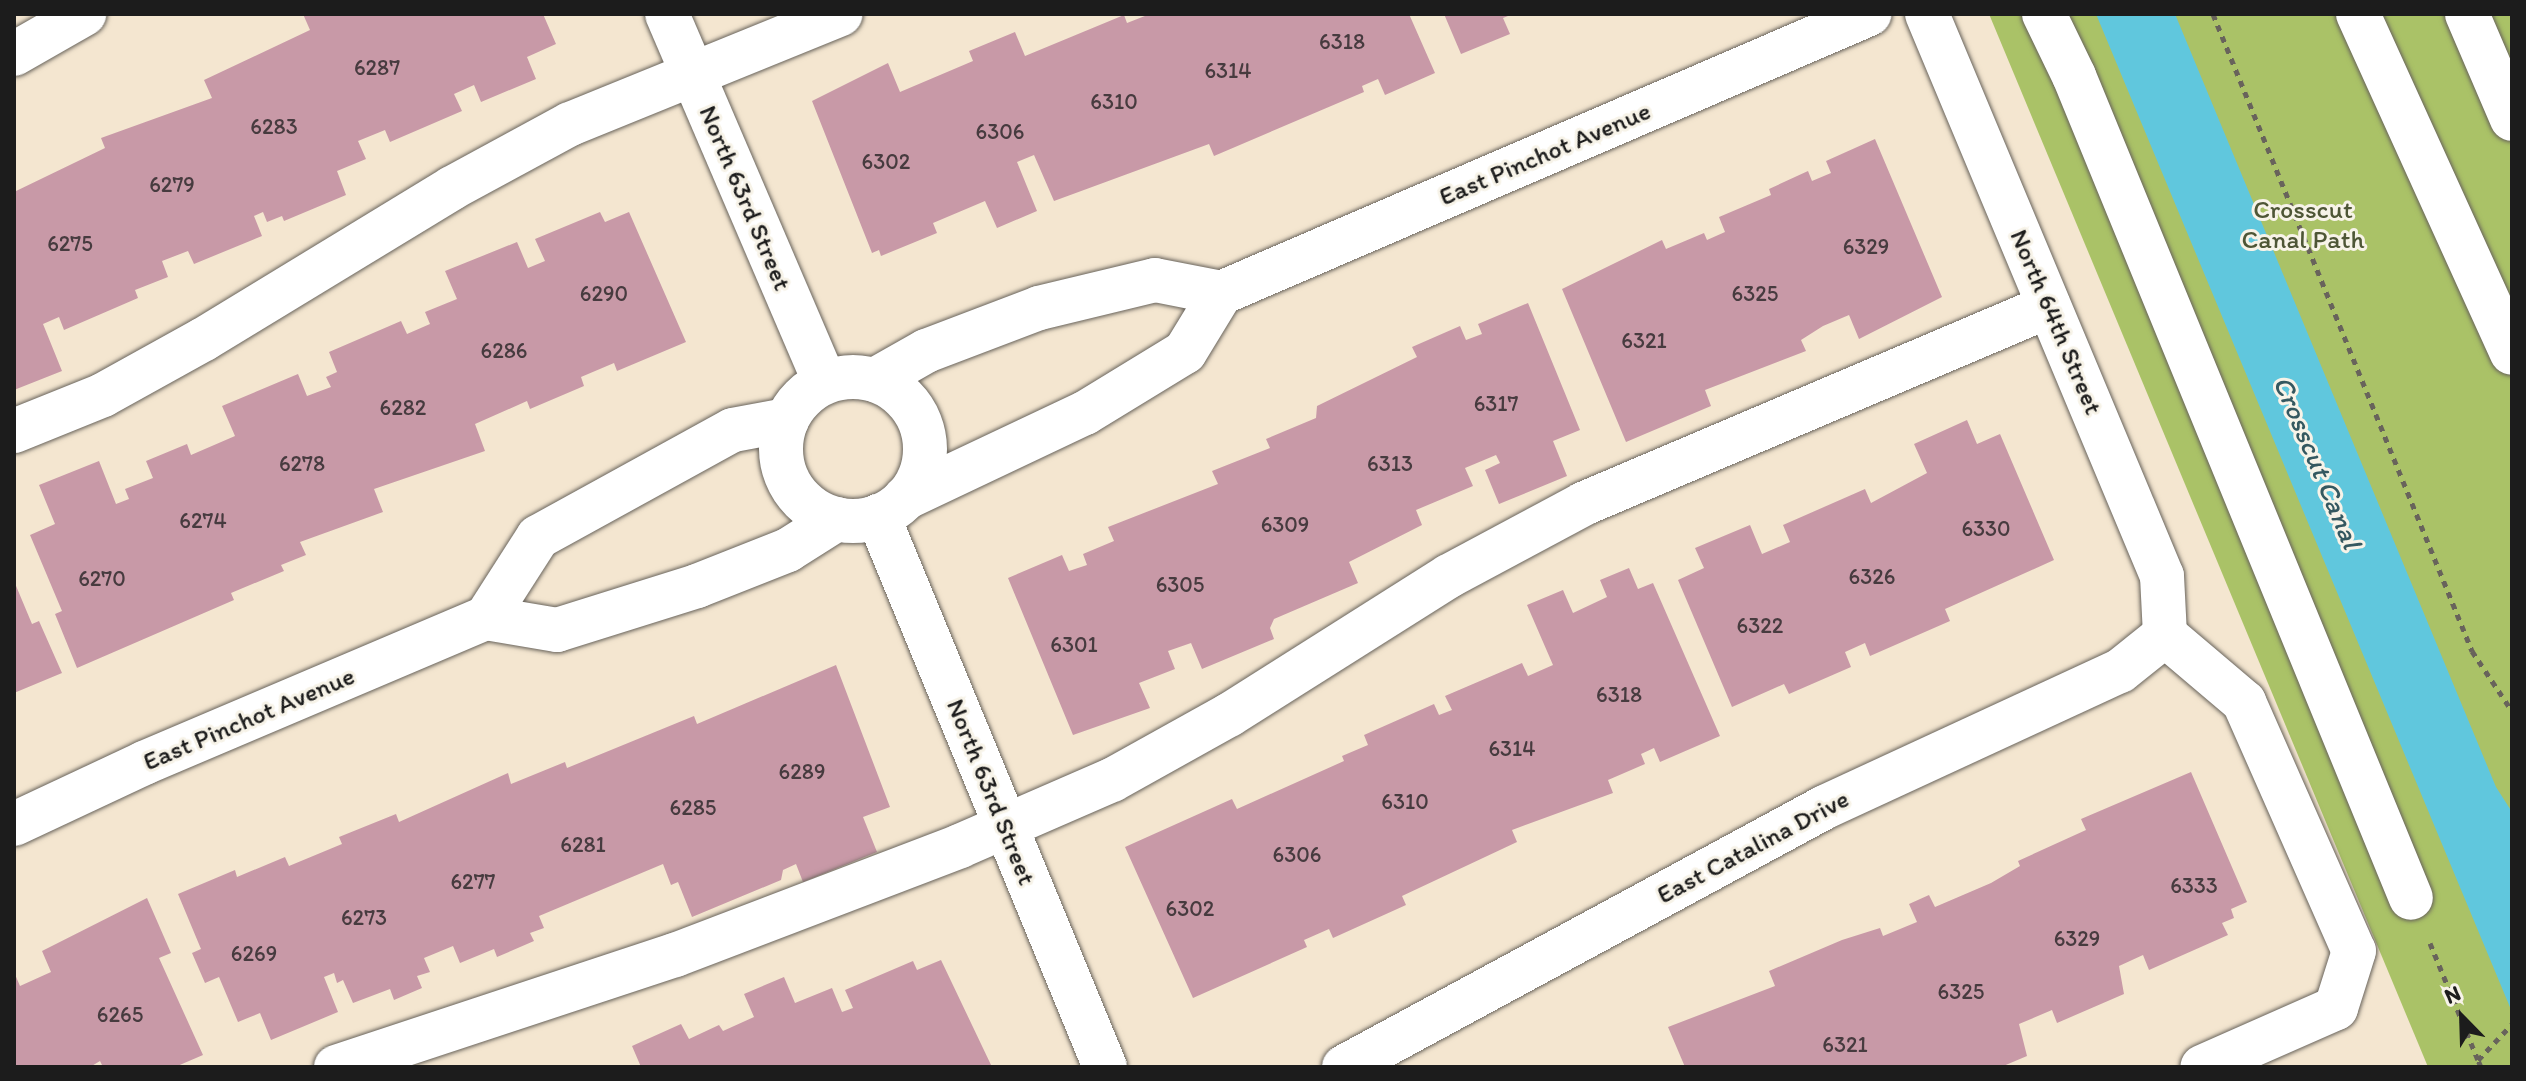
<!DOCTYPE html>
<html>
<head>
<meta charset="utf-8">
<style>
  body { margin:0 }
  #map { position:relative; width:2526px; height:1081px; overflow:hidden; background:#f4e6d0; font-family:Itim,sans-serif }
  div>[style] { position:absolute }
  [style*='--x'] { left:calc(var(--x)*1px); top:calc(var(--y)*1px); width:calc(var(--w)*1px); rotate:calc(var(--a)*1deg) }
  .green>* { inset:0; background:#aac267 }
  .water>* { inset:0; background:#60c7dd }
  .building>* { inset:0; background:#c899a7 }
  .path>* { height:5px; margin-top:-2.5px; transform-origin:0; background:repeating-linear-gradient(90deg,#68635b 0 6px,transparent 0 12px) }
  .roads { filter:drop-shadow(0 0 2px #68635b) drop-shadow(0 0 2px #68635b) }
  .minor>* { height:44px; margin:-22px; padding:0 22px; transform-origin:22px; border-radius:22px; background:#fff }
  .minor>.ring { margin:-22px; padding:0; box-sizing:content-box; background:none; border:44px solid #fff; border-radius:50% }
  .major>* { height:44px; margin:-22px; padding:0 22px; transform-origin:22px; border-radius:22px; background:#fff }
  span { translate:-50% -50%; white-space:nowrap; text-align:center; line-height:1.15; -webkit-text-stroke:6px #f7f3e8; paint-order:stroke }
  .number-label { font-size:22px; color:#473b3f }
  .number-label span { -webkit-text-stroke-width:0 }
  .street-label { font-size:26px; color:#1c1c1c }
  .park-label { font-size:26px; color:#4e5636 }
  .water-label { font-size:28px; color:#345860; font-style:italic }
  .frame { position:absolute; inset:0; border:16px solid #1c1c1c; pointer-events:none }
  .north { position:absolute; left:2422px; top:977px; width:80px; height:80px; -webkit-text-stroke:6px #f7f3e8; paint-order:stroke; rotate:337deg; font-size:22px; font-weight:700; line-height:32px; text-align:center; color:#1c1c1c }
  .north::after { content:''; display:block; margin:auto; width:28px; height:36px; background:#1c1c1c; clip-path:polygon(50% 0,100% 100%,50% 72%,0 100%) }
</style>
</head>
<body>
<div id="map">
  <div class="green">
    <div style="clip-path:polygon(1989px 14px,2512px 14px,2512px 1067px,2428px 1067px)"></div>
  </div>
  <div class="water">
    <div style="clip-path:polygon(2096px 14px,2175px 14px,2496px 787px,2512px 812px,2512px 1012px)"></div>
  </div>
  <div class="building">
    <div style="clip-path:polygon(303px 14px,543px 14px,556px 44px,527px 57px,536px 79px,481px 102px,474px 85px,454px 94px,462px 111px,390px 142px,385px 130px,358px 141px,366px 159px,337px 171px,346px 195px,284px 221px,282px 216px,267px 222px,263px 212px,254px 216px,262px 236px,194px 264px,188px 251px,162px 261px,168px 277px,135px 290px,138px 298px,64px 330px,59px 317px,43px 324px,62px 371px,14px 390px,14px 192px,105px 148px,101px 138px,212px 98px,204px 80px,310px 30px)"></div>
    <div style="clip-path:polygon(1150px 14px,1409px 14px,1435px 73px,1385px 95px,1378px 79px,1362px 86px,1364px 92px,1214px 156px,1209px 144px,1054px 201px,1034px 155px,1017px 162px,1037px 211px,997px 228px,985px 201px,933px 223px,937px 233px,881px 256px,879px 250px,872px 253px,812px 101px,888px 63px,900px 92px,973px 61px,969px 51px,1015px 32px,1025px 56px,1124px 15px,1127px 23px)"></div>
    <div style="clip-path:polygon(1444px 14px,1513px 14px,1503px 18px,1510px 34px,1461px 54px)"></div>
    <div style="clip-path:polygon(1875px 139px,1942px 297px,1859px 339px,1849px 315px,1823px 326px,1801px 340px,1806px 351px,1705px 390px,1711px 406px,1626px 442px,1562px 289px,1662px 240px,1666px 249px,1704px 233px,1707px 240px,1725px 232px,1719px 217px,1771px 195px,1769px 189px,1808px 171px,1812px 181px,1831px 173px,1826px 161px)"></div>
    <div style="clip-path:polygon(600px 212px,605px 222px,629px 212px,686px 342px,617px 371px,614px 363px,581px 377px,584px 386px,530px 409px,527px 401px,475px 424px,485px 451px,374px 489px,383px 512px,300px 542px,306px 555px,281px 565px,284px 571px,231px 593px,234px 600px,77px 668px,55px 614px,62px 611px,30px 535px,55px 524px,39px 485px,99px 461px,116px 504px,129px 499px,125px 489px,153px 478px,146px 461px,187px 444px,191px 455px,235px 436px,222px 406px,298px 374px,307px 396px,331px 387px,326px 377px,337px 372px,329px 352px,401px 321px,407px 334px,430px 324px,425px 312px,457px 299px,445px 271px,517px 242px,528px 268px,545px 261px,535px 239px)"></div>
    <div style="clip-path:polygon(1528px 303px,1580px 430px,1553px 441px,1567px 476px,1499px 504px,1485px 470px,1500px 463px,1496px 455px,1465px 468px,1473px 486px,1416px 510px,1422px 525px,1349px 562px,1358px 583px,1274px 619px,1270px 628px,1274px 639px,1202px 669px,1191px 643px,1168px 651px,1175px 669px,1139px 683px,1150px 708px,1073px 735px,1008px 578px,1062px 555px,1069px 571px,1087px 565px,1083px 554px,1114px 541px,1108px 527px,1218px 484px,1212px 471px,1270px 448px,1266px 439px,1316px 418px,1317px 406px,1417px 357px,1412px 347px,1460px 326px,1466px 340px,1482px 334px,1478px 324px)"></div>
    <div style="clip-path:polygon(1967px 420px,1977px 444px,2000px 434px,2054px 560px,1945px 609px,1950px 621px,1870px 656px,1865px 643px,1845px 652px,1851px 667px,1789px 694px,1784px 684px,1732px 707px,1678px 580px,1704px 568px,1695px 548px,1750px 525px,1762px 554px,1790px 542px,1783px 525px,1865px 489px,1871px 503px,1927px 473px,1914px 444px)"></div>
    <div style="clip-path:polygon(1629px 568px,1638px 589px,1653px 583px,1720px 736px,1660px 762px,1654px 748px,1641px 754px,1645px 764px,1608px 780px,1613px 793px,1512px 830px,1517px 842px,1402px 896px,1406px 905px,1333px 938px,1329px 929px,1304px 940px,1307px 947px,1193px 998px,1125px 847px,1232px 799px,1237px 809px,1344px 761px,1342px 756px,1368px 745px,1364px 735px,1434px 704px,1439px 715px,1452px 710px,1445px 696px,1522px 663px,1528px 676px,1553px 665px,1527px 605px,1563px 590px,1573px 613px,1607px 597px,1600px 580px)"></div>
    <div style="clip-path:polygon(14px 581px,32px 624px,39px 621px,62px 673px,14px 693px)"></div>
    <div style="clip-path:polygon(836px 665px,890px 807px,863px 817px,877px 852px,803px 882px,796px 864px,783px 870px,781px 880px,692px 917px,678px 882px,671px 885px,663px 864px,539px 916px,544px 928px,530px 933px,534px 941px,497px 957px,494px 949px,460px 963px,453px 946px,424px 958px,430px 972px,417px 976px,422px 988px,394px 1000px,390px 989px,353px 1003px,343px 980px,337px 983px,334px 973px,324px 977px,338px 1012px,271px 1040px,260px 1013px,238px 1022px,219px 977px,205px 983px,192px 953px,201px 949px,178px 894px,235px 870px,237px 877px,285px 857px,289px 866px,342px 844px,339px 837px,396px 814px,399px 822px,508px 773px,511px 784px,565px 762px,567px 768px,694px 716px,697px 724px)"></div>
    <div style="clip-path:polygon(2191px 772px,2247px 902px,2231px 909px,2234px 918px,2222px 923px,2228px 935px,2149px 970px,2143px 955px,2119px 966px,2124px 994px,2057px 1023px,2052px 1010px,2019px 1024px,2027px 1056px,2001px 1067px,1685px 1067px,1668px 1027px,1775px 986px,1769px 971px,1842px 940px,1880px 928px,1883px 936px,1917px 922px,1909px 904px,1929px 895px,1935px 907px,1991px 883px,2020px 866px,2018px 861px,2086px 830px,2081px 819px)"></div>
    <div style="clip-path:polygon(147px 898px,171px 953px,159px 958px,203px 1055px,175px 1067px,103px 1067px,100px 1061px,90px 1067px,14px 1067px,14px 972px,20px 986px,51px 972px,42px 951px)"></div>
    <div style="clip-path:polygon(941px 960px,992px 1067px,641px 1067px,632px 1046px,681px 1024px,689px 1039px,719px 1025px,723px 1031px,754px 1017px,744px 994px,784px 977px,795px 1003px,832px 988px,842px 1012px,853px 1008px,845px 990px,913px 961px,917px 970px)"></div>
  </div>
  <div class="path">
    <div style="--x:2213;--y:14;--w:688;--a:67.87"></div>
    <div style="--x:2472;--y:651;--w:72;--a:56.3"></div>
    <div style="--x:2430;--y:943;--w:126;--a:67.7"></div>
    <div style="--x:2481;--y:1067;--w:8;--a:-113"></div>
    <div style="--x:2478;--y:1060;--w:50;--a:-46.6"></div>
  </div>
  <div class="roads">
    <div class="minor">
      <div style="--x:667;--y:14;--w:400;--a:66.8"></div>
      <div style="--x:1927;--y:14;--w:609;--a:67.31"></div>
      <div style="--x:2162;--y:576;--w:59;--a:87.1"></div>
      <div style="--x:2044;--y:14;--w:69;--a:64.2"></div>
      <div style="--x:2074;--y:76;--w:888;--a:67.71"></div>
      <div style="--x:14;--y:54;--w:81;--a:-29.7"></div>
      <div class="ring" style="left:781px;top:377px;width:100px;height:100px"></div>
      <div style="--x:875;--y:380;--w:59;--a:-29.6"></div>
      <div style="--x:926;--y:351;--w:121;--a:-20.8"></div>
      <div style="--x:1039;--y:308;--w:119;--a:-13.6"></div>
      <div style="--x:1155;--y:280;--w:67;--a:11.1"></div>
      <div style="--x:1221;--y:293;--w:706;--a:-23.29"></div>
      <div style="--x:14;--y:431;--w:96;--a:-22"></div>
      <div style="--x:103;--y:395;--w:115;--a:-29"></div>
      <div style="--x:204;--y:339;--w:290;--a:-31.3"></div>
      <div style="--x:452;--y:188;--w:134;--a:-28.5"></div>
      <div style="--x:570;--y:124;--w:292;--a:-22.1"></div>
      <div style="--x:905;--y:498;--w:199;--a:-25.3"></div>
      <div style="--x:1085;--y:413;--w:117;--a:-31.4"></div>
      <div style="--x:1185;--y:352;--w:69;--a:-58.6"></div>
      <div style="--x:878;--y:516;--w:596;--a:67.61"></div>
      <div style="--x:486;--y:618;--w:96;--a:-57.3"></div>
      <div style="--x:538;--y:537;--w:222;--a:-28.8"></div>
      <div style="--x:733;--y:430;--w:55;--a:-10.5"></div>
      <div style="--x:2165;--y:635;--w:104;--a:40.3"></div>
      <div style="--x:2244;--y:702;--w:272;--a:66.2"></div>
      <div style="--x:2354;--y:951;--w:60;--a:107.5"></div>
      <div style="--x:2336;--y:1008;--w:146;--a:156.2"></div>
      <div style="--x:14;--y:824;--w:144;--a:-25.1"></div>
      <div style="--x:144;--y:763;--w:371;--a:-23"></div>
      <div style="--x:486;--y:618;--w:72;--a:9.6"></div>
      <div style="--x:557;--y:630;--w:147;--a:-17.4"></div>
      <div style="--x:697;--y:586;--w:98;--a:-21.6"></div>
      <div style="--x:788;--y:550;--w:58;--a:-32.3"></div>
      <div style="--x:336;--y:1067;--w:357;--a:-18.3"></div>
      <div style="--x:675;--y:955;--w:305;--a:-20.9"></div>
      <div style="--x:960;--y:846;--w:166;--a:-23.5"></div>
      <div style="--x:1112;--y:780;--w:134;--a:-29.1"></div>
      <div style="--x:1229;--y:715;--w:260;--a:-32.3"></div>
      <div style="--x:1449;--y:576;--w:152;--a:-28.2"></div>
      <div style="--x:1583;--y:504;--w:506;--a:-23.02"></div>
      <div style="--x:1344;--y:1067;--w:547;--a:-28.39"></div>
      <div style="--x:1825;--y:807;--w:325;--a:-24.8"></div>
      <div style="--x:2120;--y:671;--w:58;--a:-38.7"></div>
    </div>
    <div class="major">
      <div style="--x:2358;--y:14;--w:372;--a:65.6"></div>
      <div style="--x:2467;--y:14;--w:114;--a:66.8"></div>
    </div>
  </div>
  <div class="number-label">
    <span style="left:1342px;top:42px">6318</span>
    <span style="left:377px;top:68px">6287</span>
    <span style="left:1228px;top:71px">6314</span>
    <span style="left:1114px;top:102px">6310</span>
    <span style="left:274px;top:127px">6283</span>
    <span style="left:1000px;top:132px">6306</span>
    <span style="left:886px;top:162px">6302</span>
    <span style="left:172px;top:185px">6279</span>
    <span style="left:70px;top:244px">6275</span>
    <span style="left:1866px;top:247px">6329</span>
    <span style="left:604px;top:294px">6290</span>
    <span style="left:1755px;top:294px">6325</span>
    <span style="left:1644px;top:341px">6321</span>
    <span style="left:504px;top:351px">6286</span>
    <span style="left:1496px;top:404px">6317</span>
    <span style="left:403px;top:408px">6282</span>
    <span style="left:302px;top:464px">6278</span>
    <span style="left:1390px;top:464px">6313</span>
    <span style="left:203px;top:521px">6274</span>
    <span style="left:1285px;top:525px">6309</span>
    <span style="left:1986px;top:529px">6330</span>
    <span style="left:1872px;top:577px">6326</span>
    <span style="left:102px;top:579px">6270</span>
    <span style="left:1180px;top:585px">6305</span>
    <span style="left:1760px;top:626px">6322</span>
    <span style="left:1074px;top:645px">6301</span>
    <span style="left:1619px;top:695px">6318</span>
    <span style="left:1512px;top:749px">6314</span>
    <span style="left:802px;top:772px">6289</span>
    <span style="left:1405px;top:802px">6310</span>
    <span style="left:693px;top:808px">6285</span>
    <span style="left:583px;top:845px">6281</span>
    <span style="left:1297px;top:855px">6306</span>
    <span style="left:473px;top:882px">6277</span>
    <span style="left:2194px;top:886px">6333</span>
    <span style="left:1190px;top:909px">6302</span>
    <span style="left:364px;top:918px">6273</span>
    <span style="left:2077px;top:939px">6329</span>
    <span style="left:254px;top:954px">6269</span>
    <span style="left:1961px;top:992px">6325</span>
    <span style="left:120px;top:1015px">6265</span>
    <span style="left:1845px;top:1045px">6321</span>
  </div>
  <div class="street-label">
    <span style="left:1545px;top:154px;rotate:-23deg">East Pinchot Avenue</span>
    <span style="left:745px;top:198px;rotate:67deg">North 63rd Street</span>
    <span style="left:2056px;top:322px;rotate:67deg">North 64th Street</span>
    <span style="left:249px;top:719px;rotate:-23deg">East Pinchot Avenue</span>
    <span style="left:991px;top:792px;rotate:68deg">North 63rd Street</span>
    <span style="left:1753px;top:847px;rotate:-28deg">East Catalina Drive</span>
  </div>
  <div class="park-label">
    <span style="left:2303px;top:225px">Crosscut<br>Canal Path</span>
  </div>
  <div class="water-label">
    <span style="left:2318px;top:462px;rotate:67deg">Crosscut Canal</span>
  </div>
  <div class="frame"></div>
  <div class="north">N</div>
</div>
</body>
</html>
